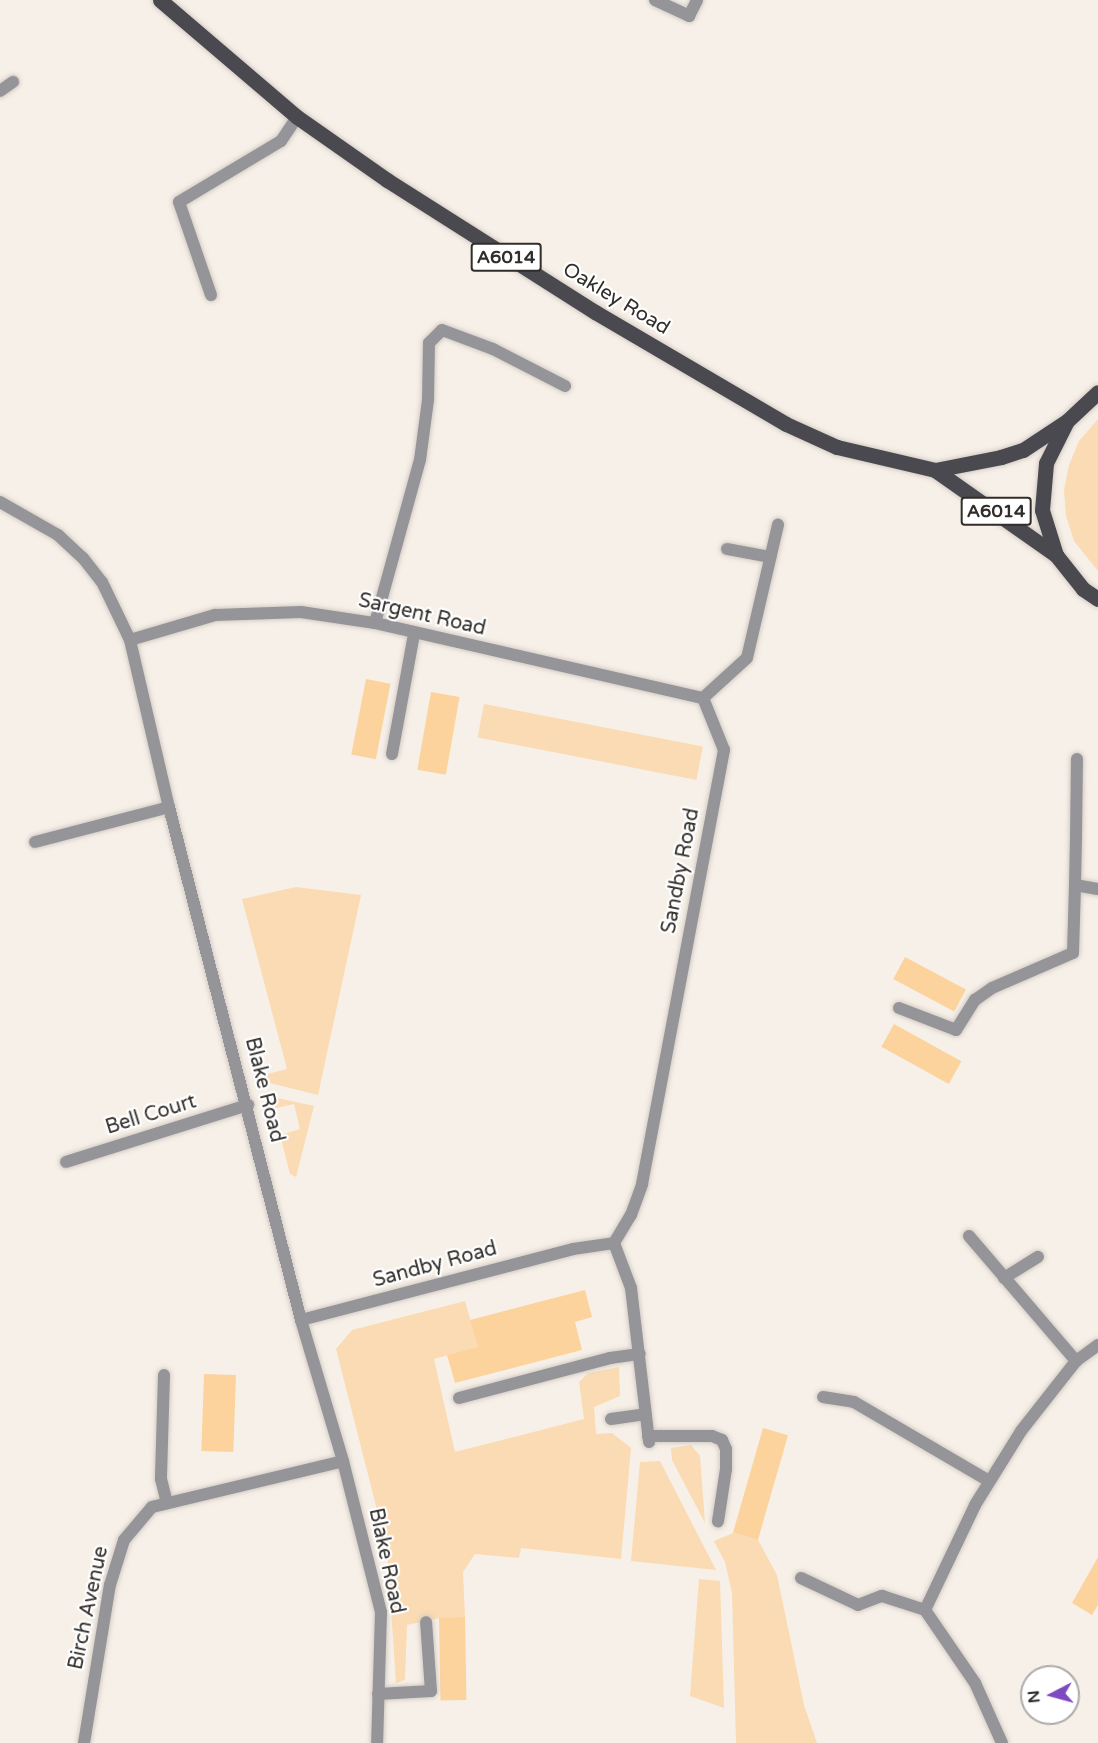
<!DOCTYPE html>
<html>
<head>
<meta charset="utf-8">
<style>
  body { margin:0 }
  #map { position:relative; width:1098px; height:1743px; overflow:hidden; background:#f7f0e8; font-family:"Varela Round",sans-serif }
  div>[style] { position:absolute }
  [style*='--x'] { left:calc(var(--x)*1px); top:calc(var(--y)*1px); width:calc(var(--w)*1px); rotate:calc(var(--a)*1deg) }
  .green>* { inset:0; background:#fadbb3; transform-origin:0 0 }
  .building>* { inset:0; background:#fcd39c; transform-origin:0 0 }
  .roads { filter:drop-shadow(0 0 2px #d3cdc6) drop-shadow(0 0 2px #d3cdc6) }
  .lane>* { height:12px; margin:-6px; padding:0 6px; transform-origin:6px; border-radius:6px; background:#959498 }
  .street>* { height:12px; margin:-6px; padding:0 6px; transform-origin:6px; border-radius:6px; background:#959498 }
  .primary>* { height:15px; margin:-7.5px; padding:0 7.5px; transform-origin:7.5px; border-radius:7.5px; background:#4b4950 }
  span { translate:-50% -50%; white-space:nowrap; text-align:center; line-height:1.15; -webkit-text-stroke:4.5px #fff; paint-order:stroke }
  .shield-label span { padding:2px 4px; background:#fff; border:2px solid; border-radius:4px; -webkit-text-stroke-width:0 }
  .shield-label { font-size:18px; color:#302d2a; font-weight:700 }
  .street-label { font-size:20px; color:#302d2a }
  .north { position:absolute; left:1020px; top:1665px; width:60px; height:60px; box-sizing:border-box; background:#fff; border:2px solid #acabaa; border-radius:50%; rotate:264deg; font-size:16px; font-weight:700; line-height:24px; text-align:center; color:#302d2a }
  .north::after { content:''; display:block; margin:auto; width:21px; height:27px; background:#7d4ac1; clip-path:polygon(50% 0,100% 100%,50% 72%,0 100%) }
</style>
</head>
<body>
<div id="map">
  <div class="green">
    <div style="clip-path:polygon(1098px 419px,1098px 571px,1074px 541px,1066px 516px,1064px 490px,1069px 465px,1079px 441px)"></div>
    <div style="left:484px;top:704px;width:223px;height:34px;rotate:11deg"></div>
    <div style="clip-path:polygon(296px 887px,361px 895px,318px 1095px,266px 1082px,264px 1075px,287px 1069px,242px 899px)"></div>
    <div style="clip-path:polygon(273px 1097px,314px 1106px,296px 1177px,290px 1174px,280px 1135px,300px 1129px,294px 1104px,272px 1109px)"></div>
    <div style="clip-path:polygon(465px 1301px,478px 1347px,434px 1359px,455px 1452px,584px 1419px,579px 1382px,588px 1373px,619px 1367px,620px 1396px,594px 1407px,596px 1434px,612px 1433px,631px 1448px,621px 1559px,521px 1548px,519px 1558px,475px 1554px,463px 1572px,465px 1617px,439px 1618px,407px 1625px,405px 1680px,396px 1683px,387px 1549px,336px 1349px,352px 1330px)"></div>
    <div style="clip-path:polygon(691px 1445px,700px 1456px,705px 1523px,672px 1460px,671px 1448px)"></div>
    <div style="clip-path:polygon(660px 1461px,716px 1570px,631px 1561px,640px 1462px)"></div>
    <div style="clip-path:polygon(733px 1533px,758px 1540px,777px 1575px,804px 1705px,817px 1743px,736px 1743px,732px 1593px,725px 1562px,714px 1541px)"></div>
    <div style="clip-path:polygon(699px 1579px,720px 1581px,724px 1708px,690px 1696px)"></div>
  </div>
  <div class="building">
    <div style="left:366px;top:679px;width:25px;height:77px;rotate:11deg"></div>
    <div style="left:431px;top:692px;width:29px;height:79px;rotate:10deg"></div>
    <div style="left:905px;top:957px;width:69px;height:25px;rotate:28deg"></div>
    <div style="left:894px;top:1024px;width:77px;height:26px;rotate:29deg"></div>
    <div style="clip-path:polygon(585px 1290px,592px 1317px,575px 1322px,582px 1350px,455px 1383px,447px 1355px,478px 1347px,470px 1320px)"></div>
    <div style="left:204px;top:1374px;width:32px;height:77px;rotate:2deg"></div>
    <div style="left:763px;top:1428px;width:26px;height:109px;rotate:16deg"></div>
    <div style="clip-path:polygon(1098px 1557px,1098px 1605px,1092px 1615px,1072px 1603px)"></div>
    <div style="left:465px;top:1617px;width:83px;height:26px;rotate:89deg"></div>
  </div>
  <div class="roads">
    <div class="lane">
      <div style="--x:211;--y:295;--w:98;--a:-109"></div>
      <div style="--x:179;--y:202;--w:119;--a:-30.9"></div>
      <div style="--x:281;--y:141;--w:29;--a:-56"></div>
      <div style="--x:392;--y:754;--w:122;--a:-79.6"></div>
      <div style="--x:1076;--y:838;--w:79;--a:-89.3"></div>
      <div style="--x:899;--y:1008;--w:61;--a:21.1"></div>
      <div style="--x:956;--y:1030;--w:36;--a:-58"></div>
      <div style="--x:975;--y:1000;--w:21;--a:-35"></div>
      <div style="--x:992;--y:988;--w:88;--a:-23.4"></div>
      <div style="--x:164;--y:1375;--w:104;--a:91.7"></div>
      <div style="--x:161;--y:1479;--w:25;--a:76"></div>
      <div style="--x:823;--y:1397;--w:31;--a:9"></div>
      <div style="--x:854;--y:1402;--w:156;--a:30.3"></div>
      <div style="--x:459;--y:1398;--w:156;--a:-14.8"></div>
      <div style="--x:610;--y:1358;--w:30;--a:-8"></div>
      <div style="--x:648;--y:1436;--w:64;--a:0"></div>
      <div style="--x:712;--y:1436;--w:11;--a:22"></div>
      <div style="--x:722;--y:1440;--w:10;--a:66"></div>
      <div style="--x:726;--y:1449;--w:20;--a:90"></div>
      <div style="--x:726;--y:1469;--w:53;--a:98.7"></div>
      <div style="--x:801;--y:1578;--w:63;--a:25.3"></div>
      <div style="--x:858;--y:1605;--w:26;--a:-21"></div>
      <div style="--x:378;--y:1694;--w:53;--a:-3.2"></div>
      <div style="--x:431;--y:1691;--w:69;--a:-94.1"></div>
    </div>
    <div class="street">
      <div style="--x:655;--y:0;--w:38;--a:25"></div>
      <div style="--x:689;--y:16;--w:18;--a:-63"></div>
      <div style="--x:0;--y:91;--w:16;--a:-35"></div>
      <div style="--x:0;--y:502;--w:67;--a:29.6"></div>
      <div style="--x:58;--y:535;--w:34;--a:43"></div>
      <div style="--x:83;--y:558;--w:31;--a:52"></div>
      <div style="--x:102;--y:582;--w:64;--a:64.2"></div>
      <div style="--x:130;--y:640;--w:171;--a:76.9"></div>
      <div style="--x:169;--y:807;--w:530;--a:75.57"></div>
      <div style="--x:301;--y:1320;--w:147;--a:73.4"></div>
      <div style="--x:343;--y:1461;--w:156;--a:75.9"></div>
      <div style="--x:381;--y:1612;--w:131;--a:91.7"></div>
      <div style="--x:727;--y:549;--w:44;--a:10.5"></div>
      <div style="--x:375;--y:623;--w:169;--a:-74.6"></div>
      <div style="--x:420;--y:460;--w:61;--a:-82.4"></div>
      <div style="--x:428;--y:400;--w:57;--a:-89"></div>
      <div style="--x:429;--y:343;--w:18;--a:-45"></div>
      <div style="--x:442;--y:330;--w:54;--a:20.4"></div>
      <div style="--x:493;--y:349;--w:81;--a:27.2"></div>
      <div style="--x:130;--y:640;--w:89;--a:-16.4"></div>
      <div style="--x:215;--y:615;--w:86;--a:-2"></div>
      <div style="--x:301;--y:612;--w:75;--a:8.5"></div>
      <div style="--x:375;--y:623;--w:336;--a:12.9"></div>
      <div style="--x:35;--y:842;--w:138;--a:-14.6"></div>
      <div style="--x:1075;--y:885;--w:47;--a:-88.8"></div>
      <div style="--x:1073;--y:953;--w:68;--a:-88.3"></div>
      <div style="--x:1075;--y:885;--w:23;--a:10"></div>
      <div style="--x:66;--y:1162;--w:191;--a:-17.4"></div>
      <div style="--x:969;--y:1236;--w:165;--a:49.4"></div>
      <div style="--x:614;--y:1243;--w:48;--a:69.3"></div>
      <div style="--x:631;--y:1288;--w:155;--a:83.3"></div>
      <div style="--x:1004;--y:1278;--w:40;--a:-32"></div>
      <div style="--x:301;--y:1320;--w:281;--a:-14.6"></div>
      <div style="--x:573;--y:1249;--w:41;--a:-8.3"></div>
      <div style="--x:614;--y:1243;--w:33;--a:-59"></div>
      <div style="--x:631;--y:1215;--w:33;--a:-70"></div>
      <div style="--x:642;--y:1184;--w:442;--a:-79.3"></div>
      <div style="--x:724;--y:750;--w:56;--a:-112"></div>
      <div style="--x:703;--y:698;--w:59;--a:-42.3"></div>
      <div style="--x:747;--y:658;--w:137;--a:-76.9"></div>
      <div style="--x:611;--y:1419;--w:35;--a:-8"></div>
      <div style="--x:882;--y:1596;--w:45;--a:18"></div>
      <div style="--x:84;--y:1743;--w:160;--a:-80.7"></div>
      <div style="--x:110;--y:1585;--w:47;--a:-72.7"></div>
      <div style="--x:124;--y:1540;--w:43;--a:-49.7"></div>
      <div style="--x:152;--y:1507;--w:196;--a:-13.5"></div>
      <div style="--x:1002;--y:1743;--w:66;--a:-114.2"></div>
      <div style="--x:975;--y:1683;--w:88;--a:-124.4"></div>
      <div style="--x:925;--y:1610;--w:116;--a:-64.5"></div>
      <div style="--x:975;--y:1505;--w:87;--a:-58.1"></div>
      <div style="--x:1021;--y:1431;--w:89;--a:-51.8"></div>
      <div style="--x:1076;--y:1361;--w:27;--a:-36"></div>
    </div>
    <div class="primary">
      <div style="--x:160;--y:0;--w:180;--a:40.5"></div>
      <div style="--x:297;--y:117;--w:110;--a:35"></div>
      <div style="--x:387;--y:180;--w:246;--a:32.4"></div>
      <div style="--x:595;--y:312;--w:221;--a:30.4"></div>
      <div style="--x:786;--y:424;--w:56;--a:24.3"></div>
      <div style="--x:837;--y:447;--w:101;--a:13.2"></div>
      <div style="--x:935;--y:470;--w:67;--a:-11.1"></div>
      <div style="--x:1001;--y:457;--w:23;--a:-18"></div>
      <div style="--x:1023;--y:450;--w:53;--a:-33.4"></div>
      <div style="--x:1067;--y:421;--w:42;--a:-43.1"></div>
      <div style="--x:935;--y:470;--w:148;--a:35.1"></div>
      <div style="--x:1056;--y:555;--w:43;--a:51.5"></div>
      <div style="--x:1083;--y:589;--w:18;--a:34"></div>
      <div style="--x:1056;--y:555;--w:47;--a:-107.3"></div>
      <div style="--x:1042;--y:510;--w:47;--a:-85.1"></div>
      <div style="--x:1046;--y:463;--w:45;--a:-63.4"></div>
    </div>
  </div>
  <div class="shield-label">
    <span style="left:506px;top:257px">A6014</span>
    <span style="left:996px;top:511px">A6014</span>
  </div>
  <div class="street-label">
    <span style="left:616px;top:299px;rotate:31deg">Oakley Road</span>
    <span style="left:422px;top:615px;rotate:13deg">Sargent Road</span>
    <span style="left:681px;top:871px;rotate:-79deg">Sandby Road</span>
    <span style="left:264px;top:1090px;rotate:76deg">Blake Road</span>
    <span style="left:151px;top:1115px;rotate:-17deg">Bell Court</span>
    <span style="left:435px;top:1265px;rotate:-15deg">Sandby Road</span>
    <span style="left:386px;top:1561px;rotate:78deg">Blake Road</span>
    <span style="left:89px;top:1608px;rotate:-78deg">Birch Avenue</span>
  </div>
  <div class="north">N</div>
</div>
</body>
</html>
